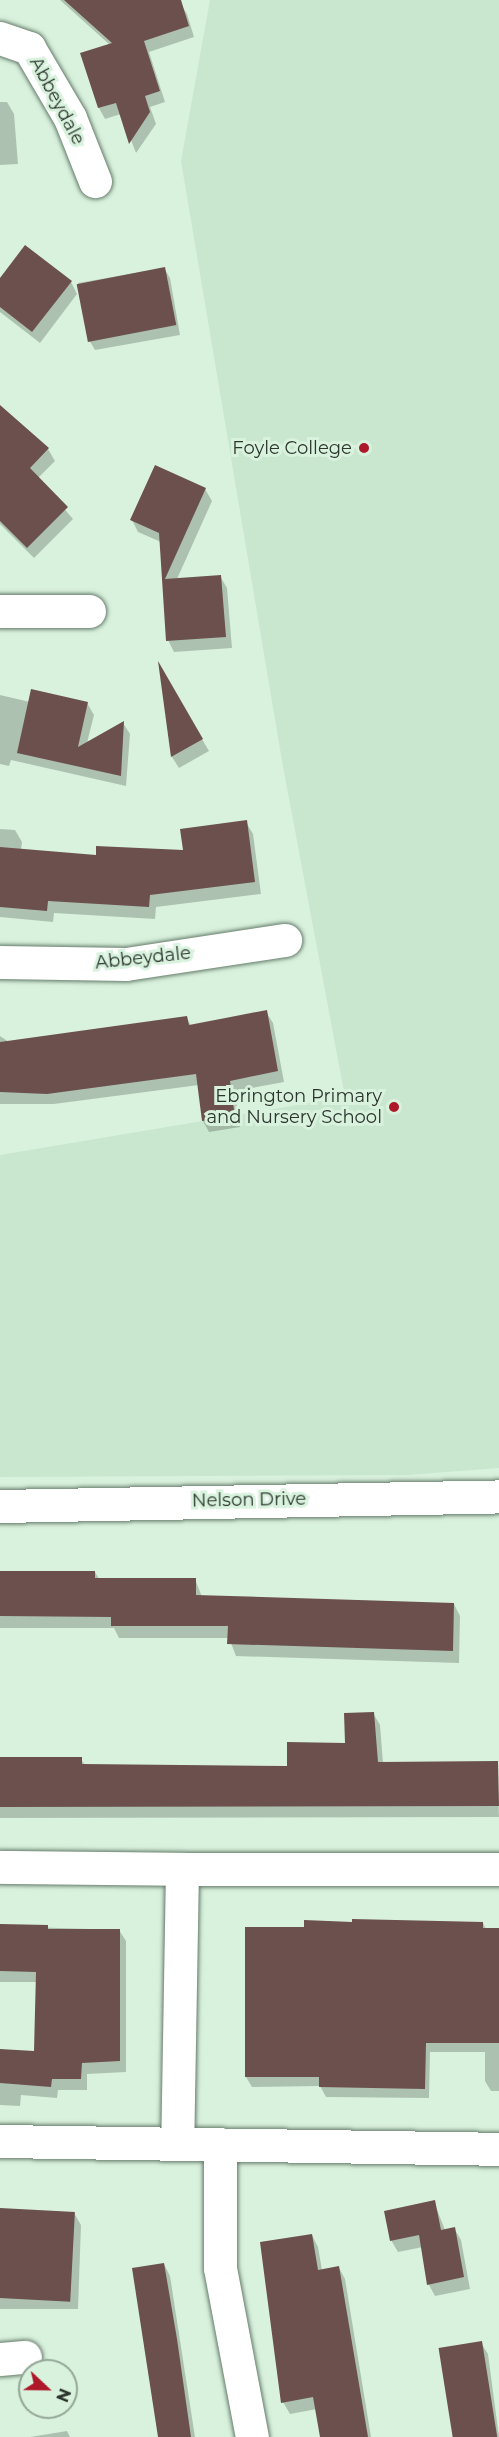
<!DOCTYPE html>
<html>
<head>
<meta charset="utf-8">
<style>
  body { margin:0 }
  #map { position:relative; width:499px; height:2437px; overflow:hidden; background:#d9f2de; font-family:Montserrat,sans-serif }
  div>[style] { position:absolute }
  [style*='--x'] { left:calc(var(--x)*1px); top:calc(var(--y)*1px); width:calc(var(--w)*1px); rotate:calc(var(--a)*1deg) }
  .built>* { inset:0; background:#c8e7ce }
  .shadow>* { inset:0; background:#0003 }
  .building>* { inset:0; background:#6b504e; transform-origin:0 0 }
  .roads { filter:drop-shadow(0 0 2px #657c6a) drop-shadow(0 0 2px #657c6a) }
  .minor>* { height:33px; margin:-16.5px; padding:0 16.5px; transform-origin:16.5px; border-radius:16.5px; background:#fff }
  .dots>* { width:16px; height:16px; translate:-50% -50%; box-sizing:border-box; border:3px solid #d9f2de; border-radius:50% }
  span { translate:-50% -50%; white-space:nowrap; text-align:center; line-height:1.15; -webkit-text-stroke:6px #d9f2de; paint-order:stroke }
  .street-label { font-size:18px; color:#2c362e }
  .poi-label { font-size:18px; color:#2c362e }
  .right { translate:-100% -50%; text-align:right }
  .north { position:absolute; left:18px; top:2359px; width:60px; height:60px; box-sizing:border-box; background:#d9f2de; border:2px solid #94a798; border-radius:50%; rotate:112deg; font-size:16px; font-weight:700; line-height:24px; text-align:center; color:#2c362e }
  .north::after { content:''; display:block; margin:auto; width:21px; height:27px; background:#ad1928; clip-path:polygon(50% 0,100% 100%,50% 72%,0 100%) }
</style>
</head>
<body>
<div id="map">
  <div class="built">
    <div style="clip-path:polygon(210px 0,499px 0,499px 1468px,408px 1475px,0 1477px,0 1155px,345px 1097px,282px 761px,181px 161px)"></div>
  </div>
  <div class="shadow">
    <div style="clip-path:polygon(60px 0,178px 0,187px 14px,194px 37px,149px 52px,165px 102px,150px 107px,156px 124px,136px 153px,121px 114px,105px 119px,99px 108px,82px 54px,110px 45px)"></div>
    <div style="clip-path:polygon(0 102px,7px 102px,14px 114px,18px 164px,0 165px)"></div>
    <div style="clip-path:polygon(164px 268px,170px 278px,180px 335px,95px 350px,89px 340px,78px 283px)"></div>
    <div style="clip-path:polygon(0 280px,71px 282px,77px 294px,40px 343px,0 312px)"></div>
    <div style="clip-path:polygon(3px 409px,48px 449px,55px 461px,38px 478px,73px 519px,34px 558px,0 524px)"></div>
    <div style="clip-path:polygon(205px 489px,212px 501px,177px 579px,220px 576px,227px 588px,232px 648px,174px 652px,168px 640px,161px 542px,138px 532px,132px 520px)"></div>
    <div style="clip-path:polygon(160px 668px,209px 751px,179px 768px,172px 757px)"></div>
    <div style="clip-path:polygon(0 695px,30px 702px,87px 703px,94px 715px,87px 743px,123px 723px,130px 734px,126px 786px,11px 760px,9px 766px,0 764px)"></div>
    <div style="clip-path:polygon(246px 822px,253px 834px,261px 894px,156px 907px,155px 919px,54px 913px,53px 922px,0 917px,0 829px,15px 830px,22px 842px,21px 850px,97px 857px,185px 852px)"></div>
    <div style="clip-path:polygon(266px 1012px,273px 1023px,284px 1082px,235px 1091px,240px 1127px,209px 1132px,203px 1121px,199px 1085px,54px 1104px,0 1104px,0 1036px,9px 1042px,187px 1018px,191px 1026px)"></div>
    <div style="clip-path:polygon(0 1572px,95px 1572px,99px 1579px,195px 1579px,202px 1597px,454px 1604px,460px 1616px,459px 1663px,236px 1656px,229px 1638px,119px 1638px,114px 1628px,0 1628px)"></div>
    <div style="clip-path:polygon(373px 1713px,380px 1725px,383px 1763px,497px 1762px,499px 1817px,0 1818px,0 1758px,81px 1759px,85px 1765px,288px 1768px,347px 1745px)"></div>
    <div style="clip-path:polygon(483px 1923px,486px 1929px,499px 1929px,499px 2091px,491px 2091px,485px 2081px,485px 2052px,430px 2052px,429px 2098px,326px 2097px,320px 2086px,252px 2087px,246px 2077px,246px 1929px)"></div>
    <div style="clip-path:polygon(0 1926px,119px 1930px,126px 1941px,126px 2072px,87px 2074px,87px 2090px,58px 2090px,57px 2098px,21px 2095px,20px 2106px,0 2105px,0 2050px,36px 2053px,37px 1982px,0 1982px)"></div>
    <div style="clip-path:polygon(434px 2202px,445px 2230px,454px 2228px,461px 2240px,470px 2289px,435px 2296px,429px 2285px,423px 2247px,398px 2252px,391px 2240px)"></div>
    <div style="clip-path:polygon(0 2210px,74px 2213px,81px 2225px,78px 2309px,0 2309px)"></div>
    <div style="clip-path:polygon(312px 2235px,318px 2247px,322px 2270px,339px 2268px,345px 2279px,371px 2437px,322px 2437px,317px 2409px,290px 2414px,283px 2402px)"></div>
    <div style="clip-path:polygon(164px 2264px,170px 2276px,195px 2437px,159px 2437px)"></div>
    <div style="clip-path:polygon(481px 2343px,488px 2354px,499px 2437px,455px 2437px)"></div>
    <div style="clip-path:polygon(67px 2431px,70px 2437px,30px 2437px)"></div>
  </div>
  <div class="building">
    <div style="clip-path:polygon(64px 0,181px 0,189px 26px,144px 41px,160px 91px,145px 96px,150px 112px,129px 144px,116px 103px,98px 108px,80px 53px,112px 43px)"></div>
    <div style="clip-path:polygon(25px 245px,72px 281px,32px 332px,0 307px,0 278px)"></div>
    <div style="left:165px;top:267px;width:59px;height:90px;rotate:79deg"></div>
    <div style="clip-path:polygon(0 405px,49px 448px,30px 468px,68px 507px,27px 548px,0 521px)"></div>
    <div style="clip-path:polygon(155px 465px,206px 488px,165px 579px,221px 575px,226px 637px,166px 641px,159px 533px,130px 520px)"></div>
    <div style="clip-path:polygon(158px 661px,203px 739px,171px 757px)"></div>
    <div style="clip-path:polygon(31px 689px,88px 702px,78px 747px,124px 721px,121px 776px,17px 753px)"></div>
    <div style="clip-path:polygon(247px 820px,255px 882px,150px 895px,149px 907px,48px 901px,47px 911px,0 907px,0 847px,96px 855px,96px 846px,183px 850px,180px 829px)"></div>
    <div style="clip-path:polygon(267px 1010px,278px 1071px,230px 1081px,235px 1117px,202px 1121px,196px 1074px,47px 1094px,0 1092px,0 1042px,187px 1016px,189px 1025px)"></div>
    <div style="clip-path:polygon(0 1571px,95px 1571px,95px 1578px,196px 1578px,196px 1595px,454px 1603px,453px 1651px,227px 1644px,228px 1626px,111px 1626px,111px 1617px,0 1616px)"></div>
    <div style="clip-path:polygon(374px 1712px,378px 1762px,498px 1761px,499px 1806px,0 1807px,0 1757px,82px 1757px,82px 1764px,287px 1766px,287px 1742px,345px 1743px,344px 1713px)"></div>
    <div style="clip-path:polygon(352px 1919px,483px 1922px,483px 1928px,499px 1928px,499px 2043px,426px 2043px,425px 2089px,319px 2087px,319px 2077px,245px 2077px,245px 1927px,304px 1927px,304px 1920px,352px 1922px)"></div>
    <div style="clip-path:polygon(0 1924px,48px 1925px,48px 1929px,120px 1929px,120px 2061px,82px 2063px,81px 2079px,52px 2079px,51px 2087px,0 2083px,0 2049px,34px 2051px,36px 1972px,0 1971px)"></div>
    <div style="clip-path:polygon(435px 2200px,441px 2230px,455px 2227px,464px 2277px,427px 2285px,419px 2235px,390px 2241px,384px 2211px)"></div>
    <div style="left:0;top:2208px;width:75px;height:90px;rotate:3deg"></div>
    <div style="clip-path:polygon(312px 2234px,318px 2270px,339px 2266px,368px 2437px,320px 2437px,313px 2397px,281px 2403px,260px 2242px)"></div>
    <div style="clip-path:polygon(164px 2263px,177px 2339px,191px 2437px,158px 2437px,132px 2268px)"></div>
    <div style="left:482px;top:2341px;width:97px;height:44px;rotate:81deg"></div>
  </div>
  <div class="roads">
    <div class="minor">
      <div style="--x:0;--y:38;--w:31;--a:19"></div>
      <div style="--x:29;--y:48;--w:81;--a:59.6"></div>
      <div style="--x:70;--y:118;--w:68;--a:68.4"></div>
      <div style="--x:0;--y:611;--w:89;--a:0"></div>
      <div style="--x:0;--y:962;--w:126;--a:0.9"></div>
      <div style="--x:126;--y:964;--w:161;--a:-8.6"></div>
      <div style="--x:0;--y:1506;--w:499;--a:-1.1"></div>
      <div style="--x:0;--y:1867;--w:182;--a:0.6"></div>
      <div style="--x:182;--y:1869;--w:274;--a:91"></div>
      <div style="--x:182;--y:1869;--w:317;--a:0"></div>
      <div style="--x:0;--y:2141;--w:499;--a:0.9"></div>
      <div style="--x:220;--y:2144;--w:124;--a:90"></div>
      <div style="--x:220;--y:2268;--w:172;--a:79.3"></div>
      <div style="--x:0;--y:2359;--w:25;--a:-5"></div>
    </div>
  </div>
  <div class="dots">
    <div style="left:364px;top:448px;background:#ad1928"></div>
    <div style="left:394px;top:1107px;background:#ad1928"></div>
  </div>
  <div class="street-label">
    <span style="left:57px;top:101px;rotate:62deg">Abbeydale</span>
    <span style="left:143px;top:958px;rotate:-6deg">Abbeydale</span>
    <span style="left:249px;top:1500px;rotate:-1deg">Nelson Drive</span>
  </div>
  <div class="poi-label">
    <span class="right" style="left:352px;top:448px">Foyle College</span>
    <span class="right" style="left:382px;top:1107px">Ebrington Primary<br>and Nursery School</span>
  </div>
  <div class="north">N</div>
</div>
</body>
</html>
